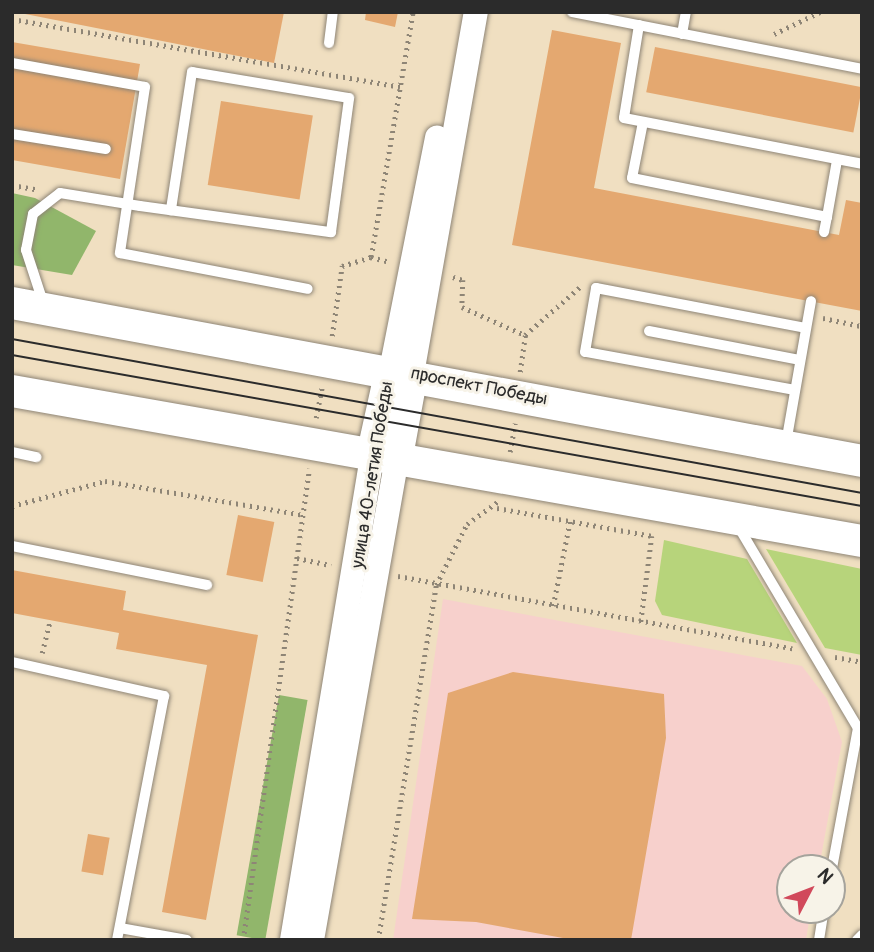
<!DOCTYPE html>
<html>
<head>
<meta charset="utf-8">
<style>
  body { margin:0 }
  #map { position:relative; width:874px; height:952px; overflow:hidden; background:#f0dfc1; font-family:Pangolin,sans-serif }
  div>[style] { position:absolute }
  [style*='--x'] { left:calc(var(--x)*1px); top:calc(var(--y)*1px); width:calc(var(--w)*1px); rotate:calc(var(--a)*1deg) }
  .built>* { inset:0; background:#f7d0cc }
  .green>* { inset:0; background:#b7d47b }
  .forest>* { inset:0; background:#91b66b; transform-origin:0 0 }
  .building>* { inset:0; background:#e4a870; transform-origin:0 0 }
  .path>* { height:4.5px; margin-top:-2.25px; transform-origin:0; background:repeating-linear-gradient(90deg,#8e8576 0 2px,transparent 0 7px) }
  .roads { filter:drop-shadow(0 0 2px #8e8576) drop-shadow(0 0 2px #8e8576) }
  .service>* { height:10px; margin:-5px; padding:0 5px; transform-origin:5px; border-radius:5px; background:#fff }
  .tertiary>* { height:24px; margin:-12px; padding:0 12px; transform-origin:12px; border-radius:12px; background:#fff }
  .primary>* { height:32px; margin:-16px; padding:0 16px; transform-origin:16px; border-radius:16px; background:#fff }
  .tram>* { height:2px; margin:-1px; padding:0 1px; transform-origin:1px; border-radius:1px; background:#2b2b2b }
  span { translate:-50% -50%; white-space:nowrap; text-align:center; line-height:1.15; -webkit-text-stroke:6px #f7f3e8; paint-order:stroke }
  .street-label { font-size:18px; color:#2b2b2b }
  .frame { position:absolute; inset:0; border:14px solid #2b2b2b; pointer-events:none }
  .north { position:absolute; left:776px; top:854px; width:70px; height:70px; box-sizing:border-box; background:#f7f3e8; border:2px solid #a5a39c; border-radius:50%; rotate:48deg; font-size:19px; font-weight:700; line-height:28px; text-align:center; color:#2b2b2b }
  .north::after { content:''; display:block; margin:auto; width:24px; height:32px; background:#d1495b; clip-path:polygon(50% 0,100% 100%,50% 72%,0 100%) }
</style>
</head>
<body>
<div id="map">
  <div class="built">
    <div style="clip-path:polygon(443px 599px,802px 666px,827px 699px,842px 742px,819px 868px,790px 868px,790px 910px,811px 910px,806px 940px,393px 940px)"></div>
  </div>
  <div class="green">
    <div style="clip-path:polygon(664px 540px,747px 559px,797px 643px,662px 615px,655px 601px)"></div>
    <div style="clip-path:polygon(766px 549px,862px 569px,862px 655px,825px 648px)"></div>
  </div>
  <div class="forest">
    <div style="clip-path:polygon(12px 193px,35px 198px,96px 231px,72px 275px,12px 265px)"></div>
    <div style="left:279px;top:695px;width:29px;height:244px;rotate:10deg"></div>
  </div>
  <div class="building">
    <div style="clip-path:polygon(15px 12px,284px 12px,274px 63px)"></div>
    <div style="clip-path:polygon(366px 12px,398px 12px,395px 27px,365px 20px)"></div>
    <div style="clip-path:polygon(552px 30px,621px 43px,594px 188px,839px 235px,846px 200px,862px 203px,862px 311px,512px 245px)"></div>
    <div style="clip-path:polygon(12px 42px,140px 64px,120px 179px,12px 160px)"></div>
    <div style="left:655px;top:47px;width:211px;height:46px;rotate:11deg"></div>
    <div style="left:221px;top:101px;width:93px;height:85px;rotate:9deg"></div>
    <div style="left:238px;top:515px;width:37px;height:61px;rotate:11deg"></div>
    <div style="clip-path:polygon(12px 570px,126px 591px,123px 610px,258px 635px,206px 920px,162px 912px,207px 665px,116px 649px,119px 633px,12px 613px)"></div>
    <div style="clip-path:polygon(513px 672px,664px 694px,666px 738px,631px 940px,574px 940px,476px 922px,412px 919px,448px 693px)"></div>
    <div style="left:88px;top:834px;width:22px;height:38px;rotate:10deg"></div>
  </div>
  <div class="path">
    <div style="--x:12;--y:19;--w:394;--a:9.9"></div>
    <div style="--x:774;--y:34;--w:51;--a:-25.6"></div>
    <div style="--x:12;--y:185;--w:27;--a:10"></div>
    <div style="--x:371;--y:257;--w:20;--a:15"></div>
    <div style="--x:453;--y:277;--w:10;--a:17"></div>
    <div style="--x:463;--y:280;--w:27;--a:92"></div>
    <div style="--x:462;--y:307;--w:69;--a:24"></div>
    <div style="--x:823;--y:318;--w:40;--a:12"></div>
    <div style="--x:332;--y:336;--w:71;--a:-81.9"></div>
    <div style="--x:342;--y:266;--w:30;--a:-17"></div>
    <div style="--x:371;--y:257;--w:249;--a:-80.3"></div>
    <div style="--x:520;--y:372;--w:37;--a:-82"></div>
    <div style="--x:525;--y:335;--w:73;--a:-41.1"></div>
    <div style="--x:316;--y:418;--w:33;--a:-79"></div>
    <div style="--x:510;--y:452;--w:29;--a:-80"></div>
    <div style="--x:12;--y:506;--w:96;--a:-15"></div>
    <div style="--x:105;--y:481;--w:201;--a:9.7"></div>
    <div style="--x:497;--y:508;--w:158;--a:10.2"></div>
    <div style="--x:652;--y:536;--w:87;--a:97.3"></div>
    <div style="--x:297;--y:558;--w:35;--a:12"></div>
    <div style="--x:398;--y:576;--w:401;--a:10.4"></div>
    <div style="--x:553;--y:606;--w:87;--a:-78.7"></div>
    <div style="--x:42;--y:653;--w:34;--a:-76"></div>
    <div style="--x:835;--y:657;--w:27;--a:10"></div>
    <div style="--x:243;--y:940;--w:476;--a:-82"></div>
    <div style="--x:378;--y:940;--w:360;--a:-80.7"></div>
    <div style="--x:436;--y:585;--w:68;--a:-63.1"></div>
    <div style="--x:467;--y:524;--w:39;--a:-36"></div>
  </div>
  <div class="roads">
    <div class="service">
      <div style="--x:572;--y:12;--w:296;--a:11.1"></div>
      <div style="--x:639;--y:25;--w:94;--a:99.2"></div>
      <div style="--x:624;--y:118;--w:242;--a:10.9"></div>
      <div style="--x:682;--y:34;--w:22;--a:-80"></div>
      <div style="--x:329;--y:43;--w:31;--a:-83"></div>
      <div style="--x:12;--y:63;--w:135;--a:10.2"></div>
      <div style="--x:145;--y:87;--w:168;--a:98.6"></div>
      <div style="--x:120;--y:253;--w:191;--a:10.8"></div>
      <div style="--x:643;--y:122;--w:57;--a:101.1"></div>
      <div style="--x:632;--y:178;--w:199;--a:11.3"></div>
      <div style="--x:827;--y:217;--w:58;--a:-80"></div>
      <div style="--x:12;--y:134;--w:95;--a:9.1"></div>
      <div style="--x:824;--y:232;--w:15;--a:-79"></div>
      <div style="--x:43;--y:302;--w:55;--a:-108.1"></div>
      <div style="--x:26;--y:250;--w:37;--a:-79"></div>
      <div style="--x:33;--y:214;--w:34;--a:-38"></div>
      <div style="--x:60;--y:193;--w:81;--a:9.2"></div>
      <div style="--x:140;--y:206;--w:193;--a:7.8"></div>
      <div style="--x:331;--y:232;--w:135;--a:-82.3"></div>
      <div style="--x:349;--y:98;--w:159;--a:-170.6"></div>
      <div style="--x:192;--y:72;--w:140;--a:98.7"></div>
      <div style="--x:649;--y:331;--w:153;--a:10.9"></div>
      <div style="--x:795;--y:390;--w:213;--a:-169.7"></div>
      <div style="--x:585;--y:352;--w:65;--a:-80.2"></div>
      <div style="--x:596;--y:288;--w:213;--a:10.8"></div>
      <div style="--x:786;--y:443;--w:144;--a:-80"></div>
      <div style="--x:12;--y:452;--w:25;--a:12"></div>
      <div style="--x:738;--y:526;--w:235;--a:59.3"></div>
      <div style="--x:858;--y:728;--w:142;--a:100.5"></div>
      <div style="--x:12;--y:546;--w:199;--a:11.3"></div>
      <div style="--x:12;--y:662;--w:156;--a:12.6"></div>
      <div style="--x:164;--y:696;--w:248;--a:100.9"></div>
      <div style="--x:120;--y:928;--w:68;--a:10.2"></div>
      <div style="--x:819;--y:940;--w:30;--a:-81"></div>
      <div style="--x:857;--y:940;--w:7;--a:-45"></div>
    </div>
    <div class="tertiary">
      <div style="--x:391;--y:370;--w:237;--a:-78.8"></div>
      <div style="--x:412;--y:374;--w:368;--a:-80"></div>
      <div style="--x:292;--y:940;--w:495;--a:-80.6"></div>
      <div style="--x:312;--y:940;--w:491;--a:-80"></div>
    </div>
    <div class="primary">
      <div style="--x:12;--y:303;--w:865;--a:10.53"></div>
      <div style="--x:12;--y:391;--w:863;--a:10.01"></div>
      <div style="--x:373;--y:452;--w:84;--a:-77.6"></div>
      <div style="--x:397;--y:456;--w:83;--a:-79.6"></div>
    </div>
  </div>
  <div class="tram">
    <div style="--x:12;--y:339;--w:864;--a:10.27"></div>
    <div style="--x:12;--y:355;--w:863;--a:10.07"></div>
  </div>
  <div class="street-label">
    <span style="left:479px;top:387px;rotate:11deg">проспект Победы</span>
    <span style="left:373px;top:475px;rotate:-81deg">улица 40-летия Победы</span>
  </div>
  <div class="frame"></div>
  <div class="north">N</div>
</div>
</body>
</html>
